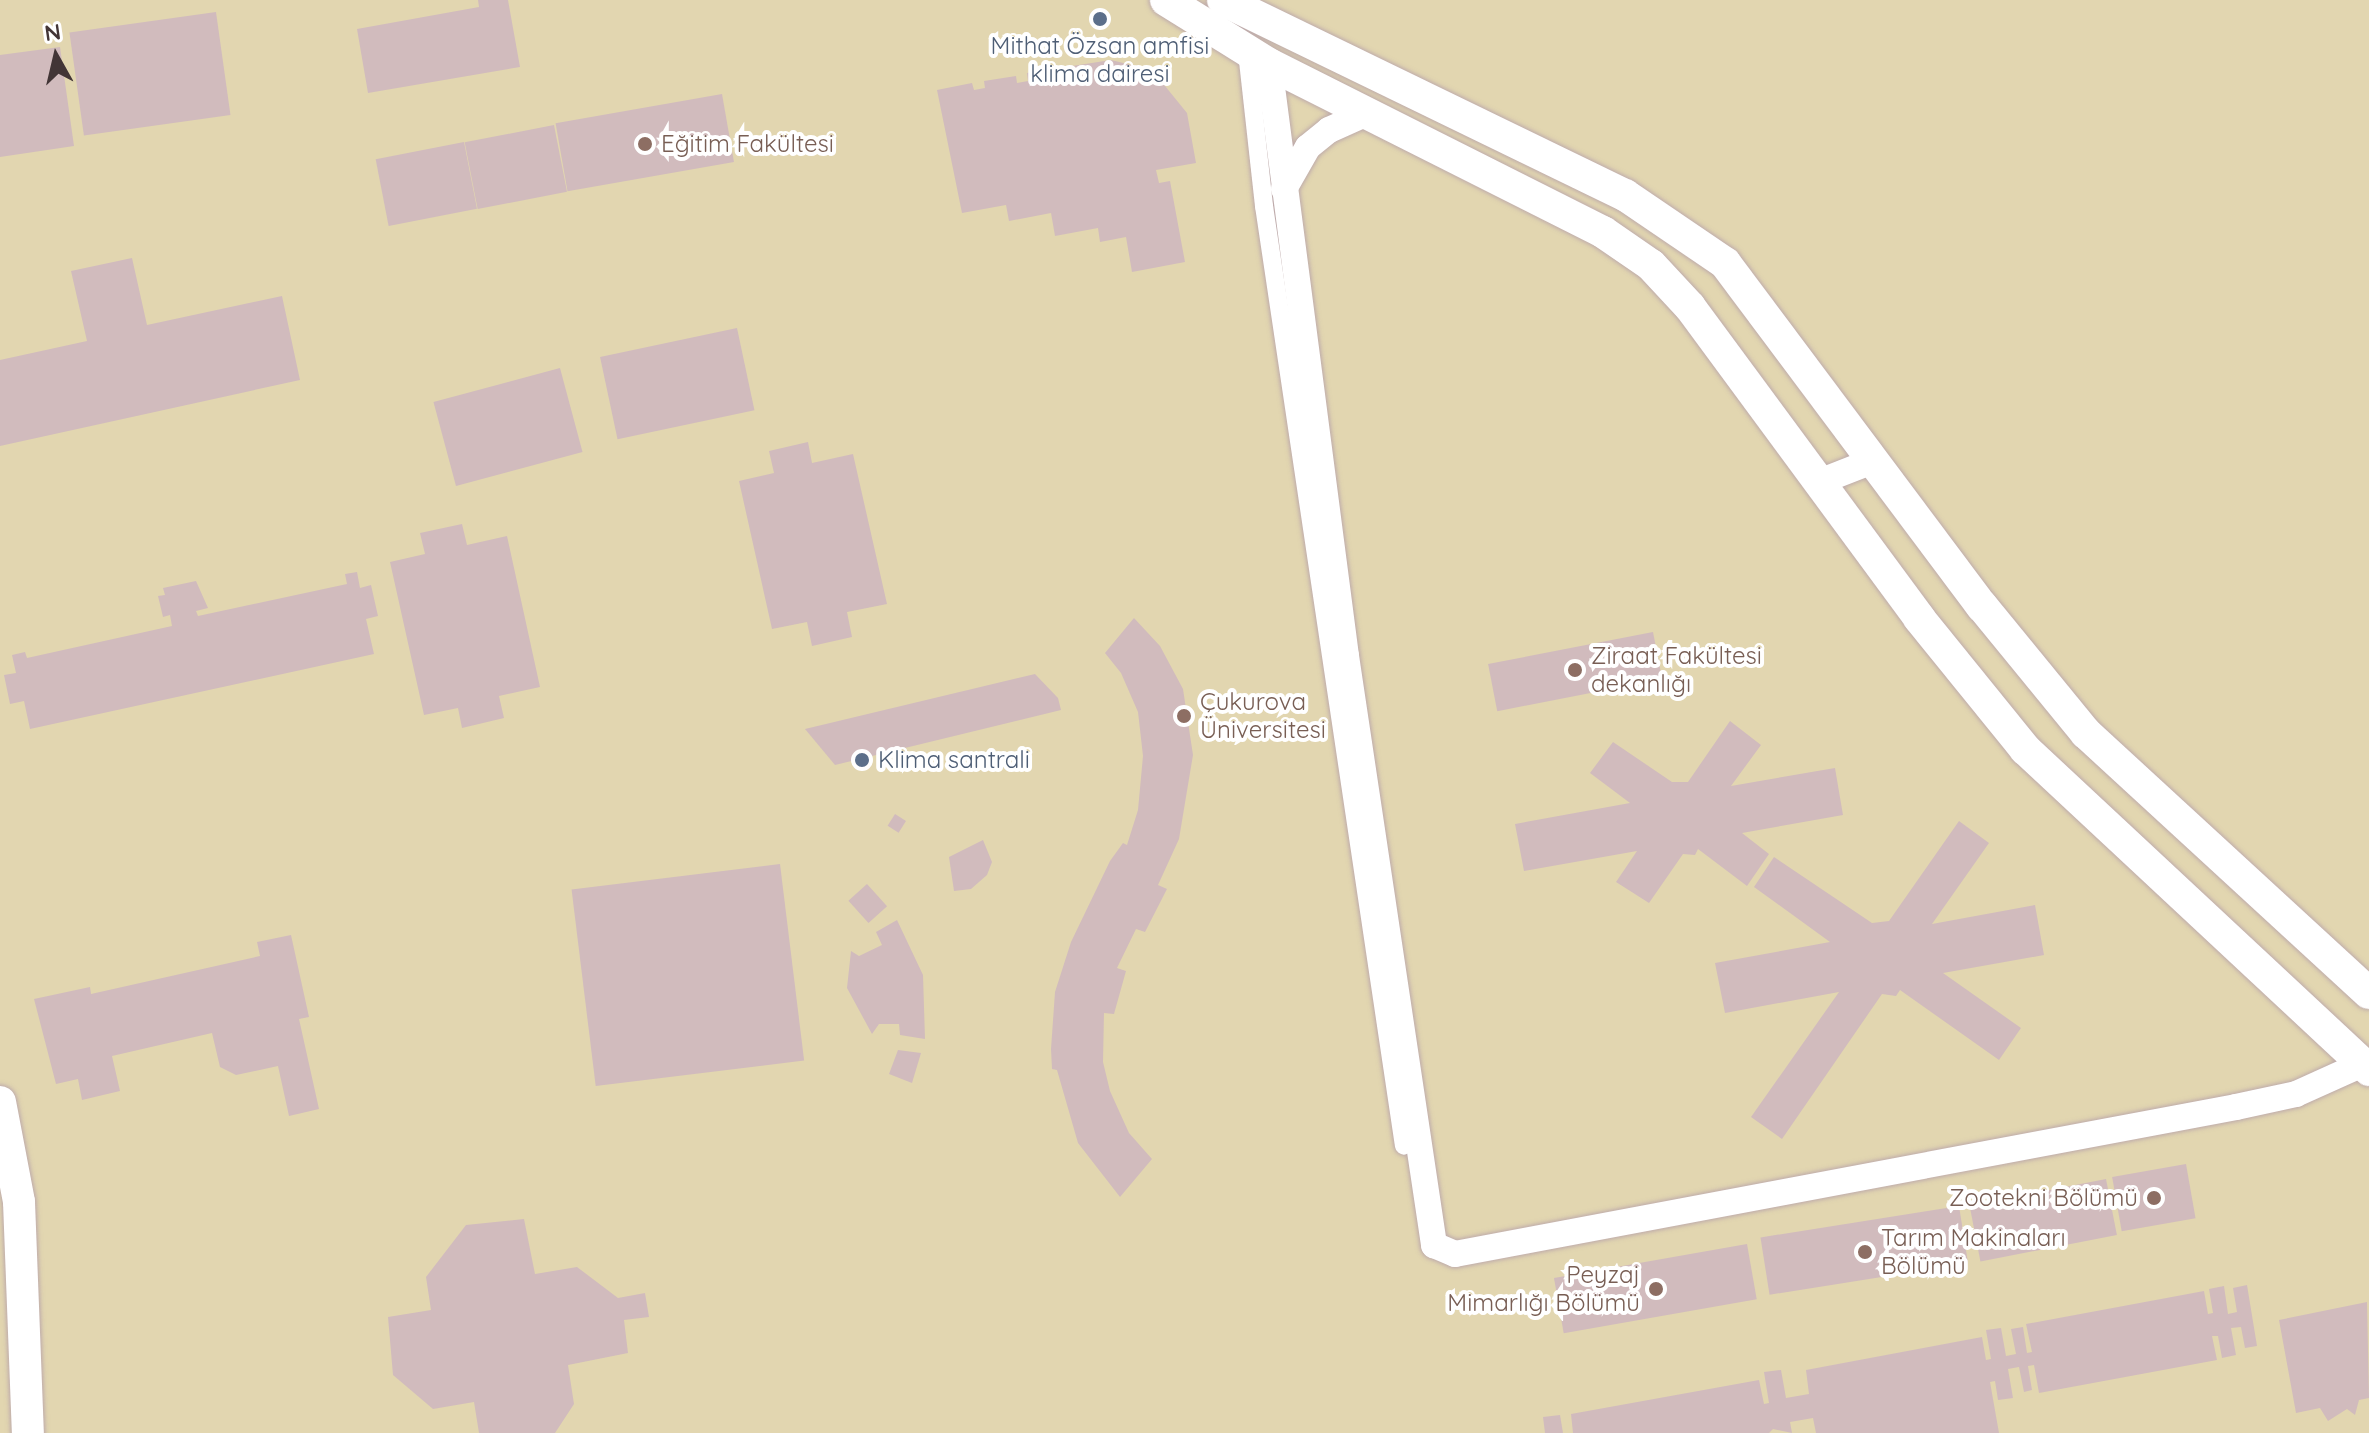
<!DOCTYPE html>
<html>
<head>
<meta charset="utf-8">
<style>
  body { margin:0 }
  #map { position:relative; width:2369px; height:1433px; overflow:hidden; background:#f1e5e4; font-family:Quicksand,sans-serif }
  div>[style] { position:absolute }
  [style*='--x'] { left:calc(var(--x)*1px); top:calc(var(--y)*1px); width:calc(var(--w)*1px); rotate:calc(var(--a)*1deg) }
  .green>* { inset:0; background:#e2d6b0; transform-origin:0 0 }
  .building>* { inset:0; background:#d1bbbd; transform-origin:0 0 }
  .roads { filter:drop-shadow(0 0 2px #beabab) drop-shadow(0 0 2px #beabab) }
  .pedestrian>* { height:18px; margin:-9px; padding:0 9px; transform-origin:9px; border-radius:9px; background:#fff }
  .minor>* { height:26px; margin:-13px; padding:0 13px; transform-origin:13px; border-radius:13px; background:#fff }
  .tertiary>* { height:32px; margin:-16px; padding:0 16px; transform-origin:16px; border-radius:16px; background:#fff }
  .dots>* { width:22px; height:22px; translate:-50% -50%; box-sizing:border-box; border:4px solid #fff; border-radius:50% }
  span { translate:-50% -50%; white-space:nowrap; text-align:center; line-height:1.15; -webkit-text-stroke:8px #fff; paint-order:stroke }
  .service-label { font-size:24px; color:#4e5e75 }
  .left { translate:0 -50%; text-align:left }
  .education-label { font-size:24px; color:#785e54 }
  .right { translate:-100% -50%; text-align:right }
  .north { position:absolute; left:16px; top:16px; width:80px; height:80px; -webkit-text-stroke:6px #fff; paint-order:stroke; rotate:352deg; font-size:22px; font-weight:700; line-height:32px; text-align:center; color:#423536 }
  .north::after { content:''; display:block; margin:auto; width:28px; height:36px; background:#423536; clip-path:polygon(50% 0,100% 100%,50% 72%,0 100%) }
</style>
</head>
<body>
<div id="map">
  <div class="green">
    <div style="left:0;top:0;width:2369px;height:1433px"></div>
  </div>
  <div class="building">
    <div style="clip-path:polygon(478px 0,508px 0,520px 67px,368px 93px,357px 29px,479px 7px)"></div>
    <div style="left:216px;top:12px;width:104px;height:148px;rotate:82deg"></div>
    <div style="clip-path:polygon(60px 47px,74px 146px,0 157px,0 55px)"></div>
    <div style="clip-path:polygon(1111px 60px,1152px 70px,1187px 113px,1196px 163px,1156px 170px,1159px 183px,1170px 181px,1185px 262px,1132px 272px,1126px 237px,1100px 242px,1098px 228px,1055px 236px,1051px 213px,1009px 221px,1006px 205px,962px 213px,937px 90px,972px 83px,974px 90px,985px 88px,984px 81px,1016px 76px,1017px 83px,1028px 81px,1027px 73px)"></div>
    <div style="left:722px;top:94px;width:69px;height:169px;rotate:80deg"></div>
    <div style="left:554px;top:125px;width:68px;height:91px;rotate:79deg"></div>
    <div style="left:464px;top:142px;width:68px;height:90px;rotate:79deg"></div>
    <div style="clip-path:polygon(132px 258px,147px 325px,282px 296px,300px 380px,0 446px,0 360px,87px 341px,71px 271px)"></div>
    <div style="left:737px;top:328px;width:84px;height:140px;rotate:78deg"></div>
    <div style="left:560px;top:368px;width:87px;height:131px;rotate:75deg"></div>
    <div style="clip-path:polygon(808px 442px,812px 463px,853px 454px,887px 604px,847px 612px,852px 637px,812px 646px,807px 622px,772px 629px,739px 481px,774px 473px,769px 451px)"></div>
    <div style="clip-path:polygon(462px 524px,467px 545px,507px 536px,540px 687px,499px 696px,504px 718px,462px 728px,458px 708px,424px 715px,390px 562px,425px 554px,420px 533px)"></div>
    <div style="clip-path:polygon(357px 572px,360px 588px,371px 585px,378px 616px,366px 619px,374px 654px,30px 729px,24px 701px,10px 704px,4px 675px,16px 673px,12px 655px,25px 652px,27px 658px,172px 626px,170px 615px,163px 617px,158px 596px,165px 595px,163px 588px,196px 581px,208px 608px,196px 611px,198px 616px,347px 584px,345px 574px)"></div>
    <div style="clip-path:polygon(1134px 618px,1160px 646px,1183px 689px,1193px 755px,1179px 839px,1158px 885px,1167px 889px,1145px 932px,1136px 929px,1117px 968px,1126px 971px,1114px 1014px,1104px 1013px,1103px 1062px,1110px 1091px,1129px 1133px,1152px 1159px,1120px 1197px,1078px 1143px,1057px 1070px,1052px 1069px,1051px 1049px,1055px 992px,1071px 942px,1110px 861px,1123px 843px,1127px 845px,1138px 810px,1143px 756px,1138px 712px,1121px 673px,1105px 653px)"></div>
    <div style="left:1653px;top:632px;width:48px;height:168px;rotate:79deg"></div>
    <div style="clip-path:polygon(1035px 674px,1058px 698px,1061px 710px,835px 765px,805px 729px)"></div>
    <div style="clip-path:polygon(1730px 721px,1761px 745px,1731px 786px,1835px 768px,1843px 815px,1742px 833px,1769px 854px,1747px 886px,1698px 849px,1695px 855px,1683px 854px,1649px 903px,1616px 882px,1637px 851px,1524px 871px,1515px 824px,1630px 803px,1590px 773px,1613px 742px,1672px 782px,1688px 782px)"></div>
    <div style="left:895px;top:814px;width:13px;height:14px;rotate:32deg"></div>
    <div style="clip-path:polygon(1959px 821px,1989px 843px,1932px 924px,2035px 905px,2044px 955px,1943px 973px,2021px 1028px,1999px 1060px,1900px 990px,1896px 996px,1882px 994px,1782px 1139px,1751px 1117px,1839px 992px,1725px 1013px,1715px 963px,1830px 942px,1754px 887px,1774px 857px,1872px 923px,1889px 921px)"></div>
    <div style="clip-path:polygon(983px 840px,992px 862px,987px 875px,971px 889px,954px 891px,949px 857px)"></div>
    <div style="left:780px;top:864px;width:198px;height:210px;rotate:83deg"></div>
    <div style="left:867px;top:884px;width:30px;height:25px;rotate:48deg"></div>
    <div style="clip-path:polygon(897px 920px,923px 975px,925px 1039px,900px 1035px,899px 1024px,879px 1024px,872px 1034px,847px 988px,851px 951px,859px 956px,882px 945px,876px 932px)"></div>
    <div style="clip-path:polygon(291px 935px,309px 1017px,299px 1019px,319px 1109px,289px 1116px,278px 1066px,236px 1075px,220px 1067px,212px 1033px,112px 1056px,120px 1091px,82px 1100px,78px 1079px,56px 1084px,34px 999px,90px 987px,91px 994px,260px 956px,257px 942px)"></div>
    <div style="clip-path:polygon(898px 1050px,921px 1053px,912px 1083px,889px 1074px)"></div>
    <div style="left:2186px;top:1164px;width:55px;height:75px;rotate:80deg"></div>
    <div style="left:2106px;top:1179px;width:57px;height:139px;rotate:79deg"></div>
    <div style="left:1959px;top:1206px;width:58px;height:201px;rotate:81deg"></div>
    <div style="clip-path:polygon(524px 1219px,535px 1274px,577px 1267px,618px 1298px,645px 1293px,649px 1317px,624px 1320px,628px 1353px,568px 1365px,574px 1404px,555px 1433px,479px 1433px,474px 1402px,433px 1409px,393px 1375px,388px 1317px,431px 1310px,426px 1277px,466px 1225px)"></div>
    <div style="left:1747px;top:1244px;width:56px;height:196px;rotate:80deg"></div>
    <div style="clip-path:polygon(2247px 1285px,2257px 1346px,2245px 1348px,2241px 1327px,2231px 1328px,2236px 1355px,2222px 1358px,2218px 1336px,2212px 1336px,2217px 1360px,2039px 1393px,2034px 1365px,2028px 1366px,2032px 1390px,2024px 1392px,2019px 1367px,2008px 1369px,2013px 1398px,1998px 1400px,1995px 1381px,1990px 1382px,1999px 1433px,1816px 1433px,1813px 1418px,1790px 1422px,1792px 1433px,1773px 1429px,1769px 1433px,1573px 1433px,1571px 1414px,1759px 1380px,1764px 1404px,1769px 1403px,1764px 1372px,1781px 1370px,1786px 1398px,1809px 1394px,1806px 1370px,1982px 1337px,1986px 1360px,1991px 1359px,1986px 1330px,2001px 1328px,2006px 1356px,2016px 1354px,2011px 1329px,2023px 1327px,2027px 1353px,2032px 1352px,2026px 1324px,2204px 1291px,2208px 1314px,2213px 1313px,2209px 1289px,2224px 1286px,2228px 1314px,2237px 1312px,2233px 1288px)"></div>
    <div style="clip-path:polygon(2367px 1302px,2369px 1398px,2359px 1400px,2355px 1415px,2347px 1409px,2328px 1421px,2320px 1408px,2296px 1413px,2279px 1320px)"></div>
    <div style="clip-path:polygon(1560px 1415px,1563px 1433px,1545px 1433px,1543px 1417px)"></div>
  </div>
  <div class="roads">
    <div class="pedestrian">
      <div style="--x:1247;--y:52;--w:155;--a:83.7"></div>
      <div style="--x:1264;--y:206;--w:950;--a:81.53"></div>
    </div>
    <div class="minor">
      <div style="--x:1269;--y:64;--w:597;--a:82.59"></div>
      <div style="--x:1346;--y:656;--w:596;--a:81.5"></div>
      <div style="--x:1434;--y:1245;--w:23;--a:23"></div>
      <div style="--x:1455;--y:1254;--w:795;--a:-10.66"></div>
      <div style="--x:2236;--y:1107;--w:61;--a:-12.2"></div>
      <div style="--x:2296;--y:1094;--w:80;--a:-24.3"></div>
      <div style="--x:1284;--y:189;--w:48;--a:-60.3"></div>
      <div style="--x:1308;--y:147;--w:27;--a:-39"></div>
      <div style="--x:1329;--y:130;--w:39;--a:-24"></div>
      <div style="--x:1819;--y:482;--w:60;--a:-21.4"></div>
    </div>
    <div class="tertiary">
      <div style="--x:1166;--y:0;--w:121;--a:31.9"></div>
      <div style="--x:1269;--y:64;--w:374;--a:26.7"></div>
      <div style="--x:1603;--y:232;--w:58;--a:34.5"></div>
      <div style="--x:1651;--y:265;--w:57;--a:47.1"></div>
      <div style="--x:1690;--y:307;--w:386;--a:53.6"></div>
      <div style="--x:1919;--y:618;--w:169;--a:51"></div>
      <div style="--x:2025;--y:749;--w:471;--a:43"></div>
      <div style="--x:1223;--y:0;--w:447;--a:25.9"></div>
      <div style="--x:1625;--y:195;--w:121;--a:34.2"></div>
      <div style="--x:1725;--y:263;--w:429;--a:53.2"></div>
      <div style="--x:1982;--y:606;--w:164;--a:50.7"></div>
      <div style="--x:2086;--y:733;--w:384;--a:42.6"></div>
      <div style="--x:0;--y:1102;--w:102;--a:79.2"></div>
      <div style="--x:19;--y:1202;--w:231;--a:87.8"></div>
    </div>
  </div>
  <div class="dots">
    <div style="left:1100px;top:19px;background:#5c6f8a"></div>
    <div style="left:645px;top:144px;background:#8d6e63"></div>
    <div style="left:1575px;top:670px;background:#8d6e63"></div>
    <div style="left:1184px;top:716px;background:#8d6e63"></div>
    <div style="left:862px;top:760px;background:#5c6f8a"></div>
    <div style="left:2154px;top:1198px;background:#8d6e63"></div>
    <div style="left:1865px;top:1252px;background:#8d6e63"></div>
    <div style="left:1656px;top:1289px;background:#8d6e63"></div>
  </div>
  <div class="service-label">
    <span style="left:1100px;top:60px">Mithat Özsan amfisi<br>klima dairesi</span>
    <span class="left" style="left:878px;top:760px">Klima santrali</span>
  </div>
  <div class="education-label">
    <span class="left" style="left:661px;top:144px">Eğitim Fakültesi</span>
    <span class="left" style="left:1591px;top:670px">Ziraat Fakültesi<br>dekanlığı</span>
    <span class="left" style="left:1200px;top:716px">Çukurova<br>Üniversitesi</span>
    <span class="right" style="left:2138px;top:1198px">Zootekni Bölümü</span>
    <span class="left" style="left:1881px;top:1252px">Tarım Makinaları<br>Bölümü</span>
    <span class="right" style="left:1640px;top:1289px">Peyzaj<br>Mimarlığı Bölümü</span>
  </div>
  <div class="north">N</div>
</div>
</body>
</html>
